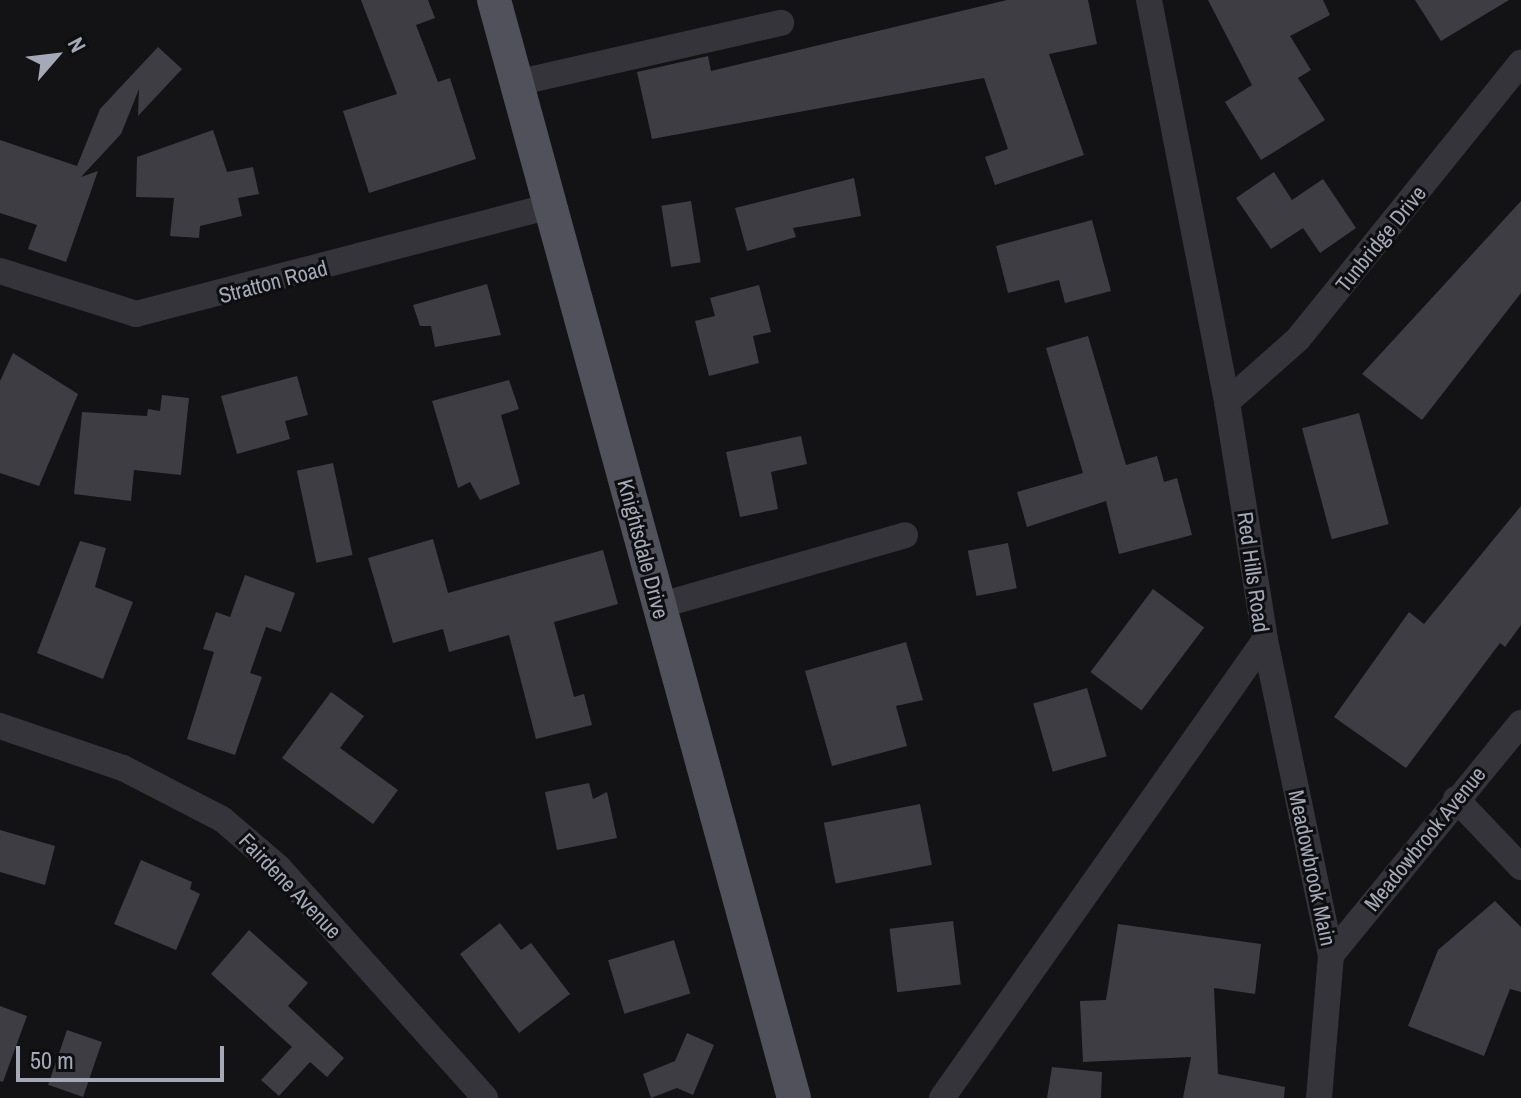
<!DOCTYPE html>
<html>
<head>
<meta charset="utf-8">
<style>
  body { margin:0 }
  #map { position:relative; width:1521px; height:1098px; overflow:hidden; background:#131315; font-family:"Archivo Narrow",sans-serif }
  div>[style] { position:absolute }
  [style*='--x'] { left:calc(var(--x)*1px); top:calc(var(--y)*1px); width:calc(var(--w)*1px); rotate:calc(var(--a)*1deg) }
  .building>* { inset:0; background:#3d3d43; transform-origin:0 0 }
  .minor>* { height:26px; margin:-13px; padding:0 13px; transform-origin:13px; border-radius:13px; background:#34343a }
  .major>* { height:34px; margin:-17px; padding:0 17px; transform-origin:17px; border-radius:17px; background:#50515a }
  span { translate:-50% -50%; white-space:nowrap; text-align:center; line-height:1.15; -webkit-text-stroke:6px #0e0e10; paint-order:stroke }
  .street-label { font-size:22px; color:#a4a8b7 }
  .north { position:absolute; left:16px; top:16px; width:80px; height:80px; -webkit-text-stroke:6px #0e0e10; paint-order:stroke; rotate:62deg; font-size:22px; font-weight:700; line-height:32px; text-align:center; color:#a4a8b7 }
  .north::after { content:''; display:block; margin:auto; width:28px; height:36px; background:#a4a8b7; clip-path:polygon(50% 0,100% 100%,50% 72%,0 100%) }
  .scale { position:absolute; left:16px; top:1046px; width:208px; height:36px; box-sizing:border-box; border:4px solid #a4a8b7; border-top:0; padding-left:10px; font-size:24px; line-height:28px; white-space:nowrap; color:#a4a8b7; -webkit-text-stroke:6px #0e0e10; paint-order:stroke }
</style>
</head>
<body>
<div id="map">
  <div class="building">
    <div style="clip-path:polygon(361px 0,428px 0,435px 18px,416px 25px,438px 82px,450px 78px,476px 159px,369px 193px,343px 111px,397px 94px)"></div>
    <div style="clip-path:polygon(1007px 0,1088px 0,1097px 44px,1049px 54px,1084px 155px,995px 185px,985px 157px,1008px 149px,984px 78px,652px 139px,637px 72px,708px 56px,711px 71px)"></div>
    <div style="clip-path:polygon(1208px 0,1323px 0,1330px 15px,1290px 36px,1311px 70px,1298px 78px,1325px 120px,1261px 160px,1225px 102px,1252px 85px)"></div>
    <div style="clip-path:polygon(1415px 0,1509px 0,1441px 41px)"></div>
    <div style="clip-path:polygon(158px 47px,182px 69px,138px 116px,139px 89px,121px 134px,81px 177px,98px 171px,66px 262px,28px 249px,37px 225px,0 213px,0 140px,77px 166px,100px 109px)"></div>
    <div style="clip-path:polygon(213px 130px,227px 172px,253px 167px,259px 194px,238px 198px,242px 216px,200px 226px,199px 238px,170px 236px,174px 198px,136px 197px,137px 157px)"></div>
    <div style="clip-path:polygon(1274px 172px,1292px 200px,1323px 179px,1356px 228px,1320px 253px,1303px 228px,1271px 249px,1236px 198px)"></div>
    <div style="clip-path:polygon(854px 178px,861px 216px,793px 228px,796px 237px,747px 251px,735px 208px)"></div>
    <div style="left:691px;top:201px;width:62px;height:30px;rotate:81deg"></div>
    <div style="clip-path:polygon(1521px 201px,1521px 293px,1422px 420px,1362px 374px)"></div>
    <div style="clip-path:polygon(1092px 220px,1111px 291px,1065px 303px,1059px 280px,1008px 293px,996px 246px)"></div>
    <div style="clip-path:polygon(487px 284px,501px 335px,435px 347px,431px 326px,420px 326px,413px 305px)"></div>
    <div style="clip-path:polygon(759px 285px,771px 332px,753px 336px,759px 363px,709px 376px,695px 321px,715px 316px,710px 298px)"></div>
    <div style="clip-path:polygon(1088px 336px,1126px 465px,1157px 456px,1164px 482px,1177px 478px,1192px 535px,1119px 554px,1106px 501px,1027px 527px,1017px 492px,1083px 473px,1046px 348px)"></div>
    <div style="clip-path:polygon(13px 353px,78px 394px,39px 486px,0 473px,0 381px)"></div>
    <div style="clip-path:polygon(297px 376px,308px 415px,285px 421px,290px 439px,237px 454px,221px 396px)"></div>
    <div style="clip-path:polygon(509px 380px,519px 409px,501px 415px,520px 484px,480px 500px,470px 482px,458px 488px,432px 401px)"></div>
    <div style="clip-path:polygon(162px 395px,189px 398px,181px 475px,134px 470px,131px 501px,74px 494px,82px 412px,147px 416px,148px 409px,160px 411px)"></div>
    <div style="left:1359px;top:413px;width:115px;height:59px;rotate:75deg"></div>
    <div style="clip-path:polygon(801px 436px,807px 464px,771px 472px,778px 509px,740px 517px,726px 452px)"></div>
    <div style="left:333px;top:463px;width:94px;height:37px;rotate:78deg"></div>
    <div style="clip-path:polygon(1521px 506px,1521px 625px,1505px 647px,1500px 643px,1406px 768px,1334px 717px,1409px 612px,1424px 624px)"></div>
    <div style="clip-path:polygon(433px 539px,448px 593px,603px 550px,618px 604px,554px 622px,574px 697px,584px 694px,592px 725px,536px 739px,509px 635px,449px 652px,443px 629px,393px 643px,368px 558px)"></div>
    <div style="clip-path:polygon(80px 541px,106px 548px,95px 587px,133px 602px,103px 679px,37px 653px)"></div>
    <div style="left:1008px;top:543px;width:46px;height:41px;rotate:79deg"></div>
    <div style="clip-path:polygon(245px 575px,295px 593px,281px 632px,266px 627px,250px 673px,262px 677px,235px 755px,187px 739px,214px 652px,203px 649px,216px 612px,230px 617px)"></div>
    <div style="left:1153px;top:589px;width:64px;height:104px;rotate:37deg"></div>
    <div style="clip-path:polygon(906px 642px,923px 700px,896px 706px,907px 746px,832px 766px,805px 671px)"></div>
    <div style="left:1087px;top:688px;width:71px;height:56px;rotate:74deg"></div>
    <div style="clip-path:polygon(331px 692px,364px 716px,340px 748px,398px 790px,373px 824px,282px 758px)"></div>
    <div style="clip-path:polygon(589px 783px,593px 799px,607px 792px,617px 838px,557px 850px,545px 792px)"></div>
    <div style="left:920px;top:804px;width:62px;height:98px;rotate:79deg"></div>
    <div style="clip-path:polygon(0 830px,55px 846px,45px 885px,0 872px)"></div>
    <div style="clip-path:polygon(141px 860px,192px 882px,190px 889px,200px 894px,176px 950px,114px 924px)"></div>
    <div style="clip-path:polygon(1495px 901px,1521px 927px,1521px 992px,1510px 989px,1484px 1056px,1408px 1026px,1438px 950px)"></div>
    <div style="left:953px;top:921px;width:64px;height:64px;rotate:83deg"></div>
    <div style="clip-path:polygon(500px 923px,521px 950px,531px 943px,570px 994px,519px 1033px,460px 954px)"></div>
    <div style="clip-path:polygon(1118px 924px,1261px 944px,1255px 994px,1214px 988px,1218px 1074px,1285px 1087px,1284px 1098px,1183px 1098px,1191px 1057px,1083px 1062px,1080px 1001px,1106px 1000px)"></div>
    <div style="clip-path:polygon(249px 930px,308px 983px,288px 1006px,344px 1058px,327px 1077px,310px 1062px,279px 1096px,261px 1080px,292px 1047px,211px 974px)"></div>
    <div style="left:674px;top:940px;width:56px;height:69px;rotate:73deg"></div>
    <div style="clip-path:polygon(0 1006px,27px 1016px,3px 1082px,0 1081px)"></div>
    <div style="left:67px;top:1030px;width:37px;height:58px;rotate:19deg"></div>
    <div style="clip-path:polygon(687px 1033px,714px 1045px,693px 1095px,677px 1088px,651px 1098px,643px 1074px,675px 1061px)"></div>
    <div style="clip-path:polygon(1052px 1067px,1102px 1072px,1101px 1098px,1047px 1098px)"></div>
  </div>
  <div class="minor">
    <div style="--x:1149;--y:0;--w:409;--a:79"></div>
    <div style="--x:1227;--y:402;--w:241;--a:80.9"></div>
    <div style="--x:1265;--y:640;--w:322;--a:78.2"></div>
    <div style="--x:1331;--y:955;--w:144;--a:94.8"></div>
    <div style="--x:516;--y:83;--w:272;--a:-12.8"></div>
    <div style="--x:0;--y:271;--w:143;--a:17.5"></div>
    <div style="--x:136;--y:314;--w:426;--a:-14.6"></div>
    <div style="--x:1227;--y:402;--w:95;--a:-41.6"></div>
    <div style="--x:1298;--y:339;--w:355;--a:-51.1"></div>
    <div style="--x:658;--y:606;--w:257;--a:-16"></div>
    <div style="--x:0;--y:726;--w:130;--a:18.9"></div>
    <div style="--x:123;--y:768;--w:111;--a:27.3"></div>
    <div style="--x:222;--y:819;--w:74;--a:40.6"></div>
    <div style="--x:278;--y:867;--w:310;--a:48.1"></div>
    <div style="--x:1456;--y:799;--w:94;--a:46.3"></div>
    <div style="--x:1331;--y:955;--w:300;--a:-50.7"></div>
    <div style="--x:942;--y:1098;--w:560;--a:-54.81"></div>
  </div>
  <div class="major">
    <div style="--x:494;--y:0;--w:1138;--a:74.72"></div>
  </div>
  <div class="street-label">
    <span style="left:1381px;top:239px;rotate:-51deg">Tunbridge Drive</span>
    <span style="left:273px;top:282px;rotate:-15deg">Stratton Road</span>
    <span style="left:643px;top:549px;rotate:75deg">Knightsdale Drive</span>
    <span style="left:1253px;top:572px;rotate:82deg">Red Hills Road</span>
    <span style="left:1425px;top:839px;rotate:-51deg">Meadowbrook Avenue</span>
    <span style="left:1312px;top:868px;rotate:78deg">Meadowbrook Main</span>
    <span style="left:290px;top:886px;rotate:46deg">Fairdene Avenue</span>
  </div>
  <div class="north">N</div>
  <div class="scale">50 m</div>
</div>
</body>
</html>
